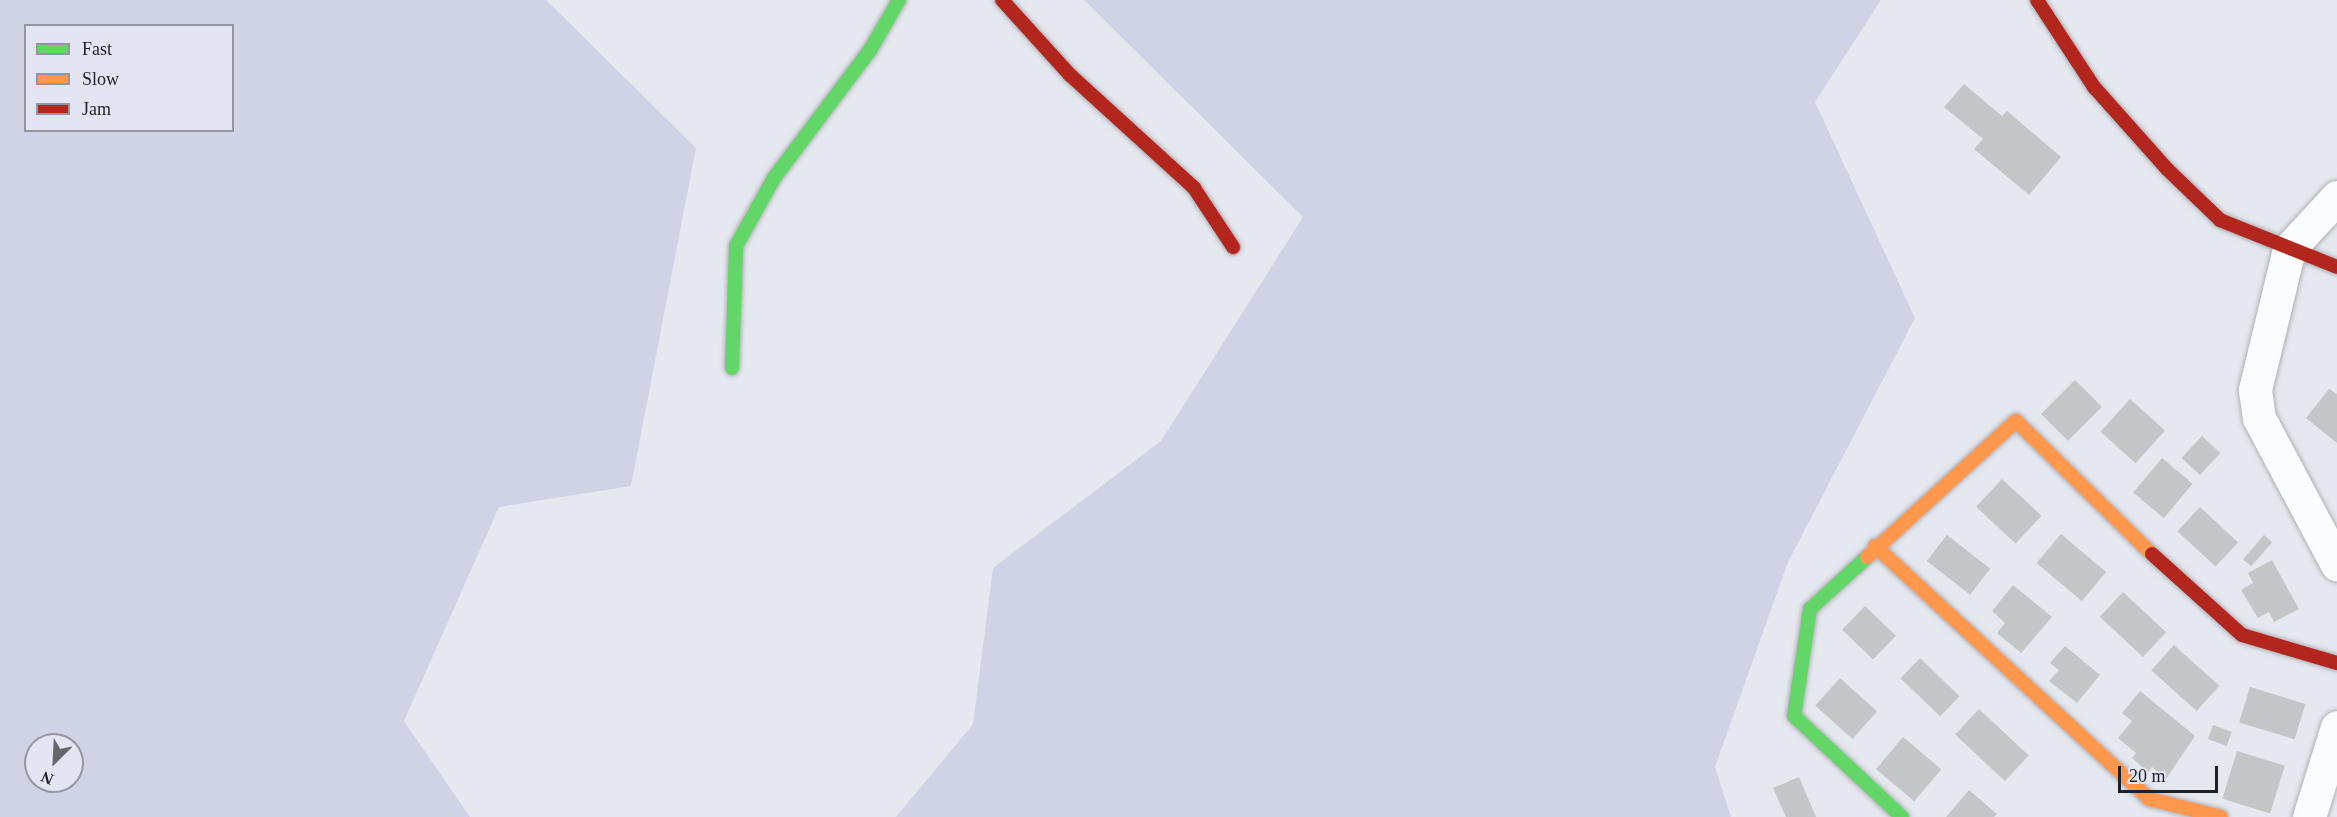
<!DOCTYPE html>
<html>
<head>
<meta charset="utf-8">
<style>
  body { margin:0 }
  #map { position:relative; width:2337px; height:817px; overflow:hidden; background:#e6e8f0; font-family:"Times New Roman",serif }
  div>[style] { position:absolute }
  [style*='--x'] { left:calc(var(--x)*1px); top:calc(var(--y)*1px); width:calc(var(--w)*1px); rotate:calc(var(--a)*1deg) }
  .green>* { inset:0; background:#d0d3e5 }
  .building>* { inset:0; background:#c3c5c6; transform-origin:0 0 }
  .roads { filter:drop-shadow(0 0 2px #b0b0b6) drop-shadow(0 0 2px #b0b0b6) }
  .street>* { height:33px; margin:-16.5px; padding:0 16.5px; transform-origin:16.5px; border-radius:16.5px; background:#fbfcfd }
  .fast>* { height:14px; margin:-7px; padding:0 7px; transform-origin:7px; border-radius:7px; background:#63d668 }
  .slow>* { height:14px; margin:-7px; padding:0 7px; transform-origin:7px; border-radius:7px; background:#ff974d }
  .jam>* { height:14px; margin:-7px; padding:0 7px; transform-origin:7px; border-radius:7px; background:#b3261e }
  span { translate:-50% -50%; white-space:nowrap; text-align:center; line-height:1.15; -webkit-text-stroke:5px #e3e5f3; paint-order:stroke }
  .legend { position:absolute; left:24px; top:24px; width:210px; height:108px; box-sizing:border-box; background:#e3e5f3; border:2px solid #9596a1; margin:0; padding:8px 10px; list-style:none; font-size:18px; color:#1f2025 }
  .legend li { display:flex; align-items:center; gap:12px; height:30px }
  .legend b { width:30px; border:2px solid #9596a1 }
  .north { position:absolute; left:24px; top:733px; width:60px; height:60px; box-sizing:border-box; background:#e3e5f3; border:2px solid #9596a1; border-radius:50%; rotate:204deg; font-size:16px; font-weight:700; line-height:24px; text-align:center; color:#1f2025 }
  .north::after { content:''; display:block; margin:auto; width:21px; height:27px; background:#65666c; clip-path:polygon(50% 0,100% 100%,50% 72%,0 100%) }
  .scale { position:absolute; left:2118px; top:766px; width:100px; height:27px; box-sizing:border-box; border:3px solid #1f2025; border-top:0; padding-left:8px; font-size:18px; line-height:21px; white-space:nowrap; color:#1f2025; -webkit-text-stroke:4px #e3e5f3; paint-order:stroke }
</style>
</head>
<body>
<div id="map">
  <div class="green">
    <div style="clip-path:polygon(evenodd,0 0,546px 0,696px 148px,631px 486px,499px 507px,404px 721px,470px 817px,0 817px,0 0,26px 26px,232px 26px,232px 130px,26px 130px,26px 26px,0 0,36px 745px,72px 745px,72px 781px,36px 781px,36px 745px)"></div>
    <div style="clip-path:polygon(1084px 0,1881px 0,1815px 102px,1915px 318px,1788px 562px,1715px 767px,1731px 817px,896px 817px,973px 724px,993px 568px,1161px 441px,1303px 217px)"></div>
  </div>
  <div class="building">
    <div style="clip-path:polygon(1964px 84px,2002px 116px,2007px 111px,2061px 157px,2029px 195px,1974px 149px,1983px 139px,1944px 107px)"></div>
    <div style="left:2075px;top:380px;width:38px;height:48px;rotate:45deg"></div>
    <div style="clip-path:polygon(2329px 389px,2337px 394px,2337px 443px,2306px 418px)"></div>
    <div style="left:2130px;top:399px;width:47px;height:44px;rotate:42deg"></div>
    <div style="left:2202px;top:436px;width:25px;height:30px;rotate:43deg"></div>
    <div style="left:2162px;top:458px;width:40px;height:45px;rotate:40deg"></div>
    <div style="left:2002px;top:479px;width:54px;height:38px;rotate:43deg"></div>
    <div style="left:2200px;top:507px;width:52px;height:33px;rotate:43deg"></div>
    <div style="left:2061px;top:534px;width:59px;height:38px;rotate:40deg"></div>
    <div style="left:1947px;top:535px;width:55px;height:33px;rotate:38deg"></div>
    <div style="left:2264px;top:535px;width:11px;height:32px;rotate:41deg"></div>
    <div style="clip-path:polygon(2272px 560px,2299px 609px,2274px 622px,2269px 612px,2258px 618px,2241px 590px,2253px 583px,2248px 573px)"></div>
    <div style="clip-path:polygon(2013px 585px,2052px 617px,2021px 653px,1997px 633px,2005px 623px,1992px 611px)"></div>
    <div style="left:2123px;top:592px;width:59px;height:34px;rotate:43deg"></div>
    <div style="left:1865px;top:606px;width:43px;height:33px;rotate:44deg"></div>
    <div style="left:2174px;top:645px;width:61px;height:34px;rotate:42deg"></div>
    <div style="clip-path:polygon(2065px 646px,2100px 675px,2077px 703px,2049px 681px,2059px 670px,2050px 663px)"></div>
    <div style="left:1920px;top:658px;width:55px;height:28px;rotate:44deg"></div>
    <div style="left:1840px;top:678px;width:50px;height:37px;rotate:42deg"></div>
    <div style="left:2250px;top:687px;width:58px;height:37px;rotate:17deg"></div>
    <div style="clip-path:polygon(2140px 691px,2195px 736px,2166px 779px,2152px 767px,2148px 772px,2132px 758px,2136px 753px,2118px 738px,2132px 721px,2122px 713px)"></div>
    <div style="left:1979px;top:709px;width:68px;height:35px;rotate:43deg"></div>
    <div style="left:2213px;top:725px;width:20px;height:15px;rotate:20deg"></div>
    <div style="left:1903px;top:737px;width:50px;height:42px;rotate:40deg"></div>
    <div style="left:2237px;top:751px;width:50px;height:50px;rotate:17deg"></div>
    <div style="clip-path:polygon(1799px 777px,1816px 817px,1786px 817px,1773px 788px)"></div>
    <div style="clip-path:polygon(1969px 790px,1997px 814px,1994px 817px,1946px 817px)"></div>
  </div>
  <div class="roads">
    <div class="street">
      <div style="--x:2337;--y:197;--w:71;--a:132.7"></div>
      <div style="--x:2289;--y:249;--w:145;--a:103.6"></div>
      <div style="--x:2255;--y:390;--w:28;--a:82"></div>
      <div style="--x:2259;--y:418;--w:166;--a:62"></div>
      <div style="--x:2309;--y:817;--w:94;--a:-72.7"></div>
    </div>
    <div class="fast">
      <div style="--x:732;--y:368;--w:122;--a:-88.1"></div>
      <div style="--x:736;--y:246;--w:78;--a:-60.8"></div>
      <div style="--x:774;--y:178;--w:160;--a:-53.1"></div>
      <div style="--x:870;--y:50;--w:58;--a:-59.9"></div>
      <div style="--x:1867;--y:557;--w:77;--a:137.6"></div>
      <div style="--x:1810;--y:609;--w:108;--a:98.5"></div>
      <div style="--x:1794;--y:716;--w:148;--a:43.1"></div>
    </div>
    <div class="slow">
      <div style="--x:1875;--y:546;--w:373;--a:42.7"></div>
      <div style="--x:2149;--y:799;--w:74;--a:14"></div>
      <div style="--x:1867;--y:557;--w:202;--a:-42.4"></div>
      <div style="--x:2016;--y:421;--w:190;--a:44.4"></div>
    </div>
    <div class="jam">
      <div style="--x:1002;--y:0;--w:101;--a:47.8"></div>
      <div style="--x:1070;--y:75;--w:168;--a:42.3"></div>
      <div style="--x:1194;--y:188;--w:71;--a:56.5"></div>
      <div style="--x:2037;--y:0;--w:104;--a:56.8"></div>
      <div style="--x:2094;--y:87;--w:110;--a:48.3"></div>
      <div style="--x:2167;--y:169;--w:74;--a:43.9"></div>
      <div style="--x:2220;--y:220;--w:126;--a:21.9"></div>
      <div style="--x:2152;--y:554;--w:121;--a:42"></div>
      <div style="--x:2242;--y:635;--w:99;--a:16.4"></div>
    </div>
  </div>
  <ul class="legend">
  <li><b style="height:8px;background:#63d668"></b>Fast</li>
  <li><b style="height:8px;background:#ff974d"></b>Slow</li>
  <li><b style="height:8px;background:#b3261e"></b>Jam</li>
  </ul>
  <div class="north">N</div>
  <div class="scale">20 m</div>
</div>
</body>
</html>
